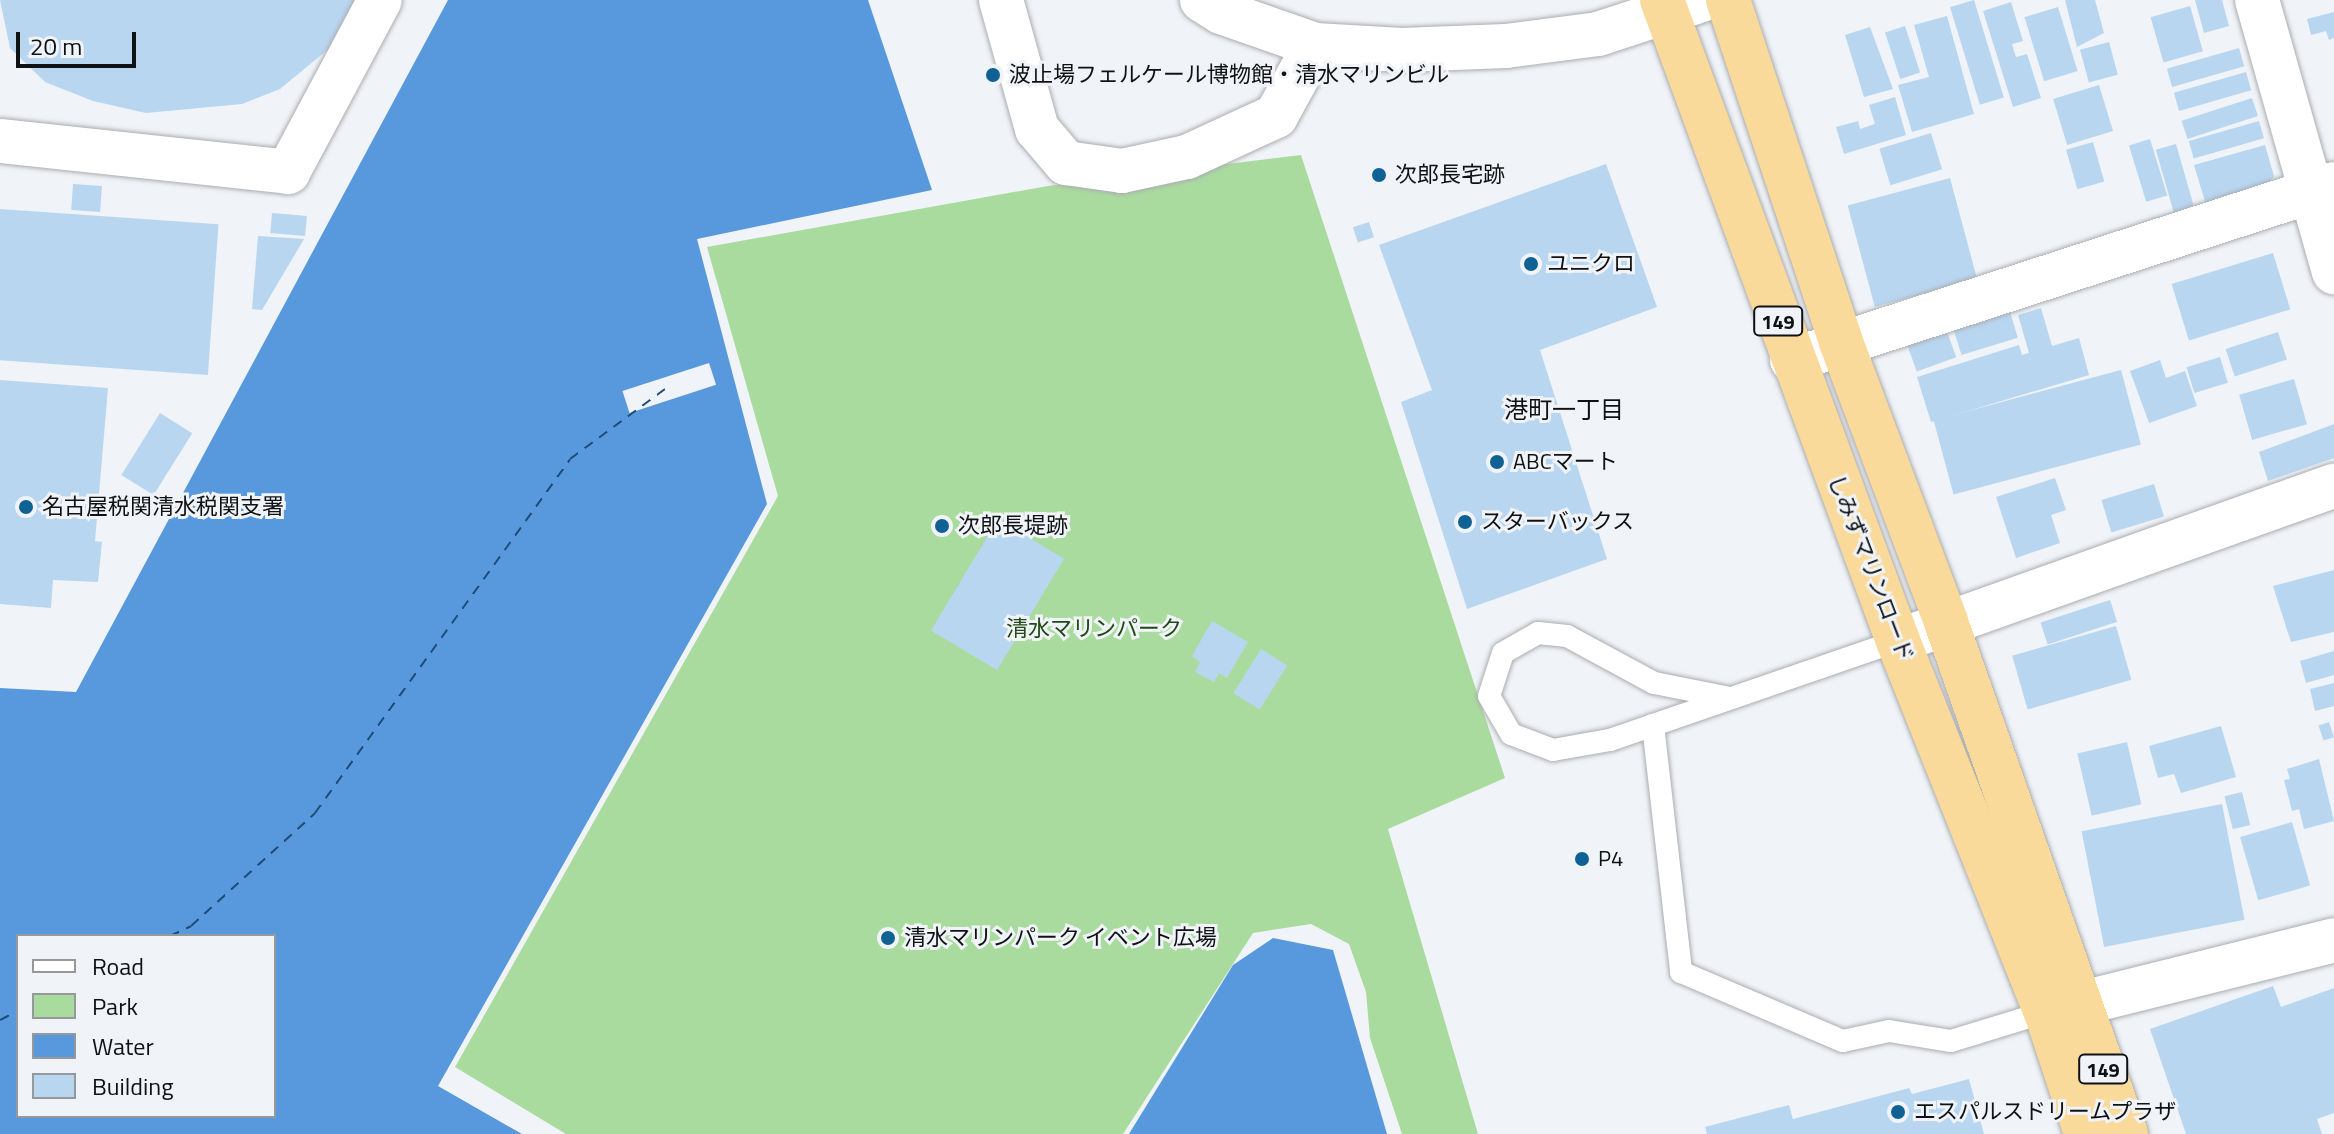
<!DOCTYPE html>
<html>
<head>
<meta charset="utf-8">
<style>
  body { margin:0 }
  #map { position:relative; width:2334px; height:1134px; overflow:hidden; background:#f0f3f7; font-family:"Titillium Web","Noto Sans JP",sans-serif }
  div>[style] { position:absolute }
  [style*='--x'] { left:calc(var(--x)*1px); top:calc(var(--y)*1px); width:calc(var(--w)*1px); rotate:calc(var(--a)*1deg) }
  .green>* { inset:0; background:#aadb9e }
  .water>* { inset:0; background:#5799dc }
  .pier>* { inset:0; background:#f0f3f7; transform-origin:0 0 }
  .ferry>* { height:2px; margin-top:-1px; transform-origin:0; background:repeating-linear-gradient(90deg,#1d4b77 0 10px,transparent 0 18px) }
  .building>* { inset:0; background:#b9d6f1; transform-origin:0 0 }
  .roads { filter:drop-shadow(0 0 2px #aaadb1) drop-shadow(0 0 2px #aaadb1) }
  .service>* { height:22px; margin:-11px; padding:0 11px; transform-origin:11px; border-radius:11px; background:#fff }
  .minor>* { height:44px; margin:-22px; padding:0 22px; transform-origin:22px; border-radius:22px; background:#fff }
  .tertiary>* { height:44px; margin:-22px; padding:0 22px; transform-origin:22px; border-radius:22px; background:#fff }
  .trunk>* { height:44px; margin:-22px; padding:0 22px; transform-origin:22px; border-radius:22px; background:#fada9b }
  .dots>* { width:22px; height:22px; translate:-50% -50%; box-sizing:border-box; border:4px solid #f0f3f7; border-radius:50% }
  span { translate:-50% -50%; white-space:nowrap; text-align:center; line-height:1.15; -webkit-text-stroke:6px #f0f3f7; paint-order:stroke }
  .shield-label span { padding:2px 6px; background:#f0f3f7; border:2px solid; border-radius:6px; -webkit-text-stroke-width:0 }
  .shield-label { font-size:20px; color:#0f1112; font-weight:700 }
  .poi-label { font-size:22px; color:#0f1112 }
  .left { translate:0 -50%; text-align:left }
  .street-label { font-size:22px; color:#0f1112 }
  .park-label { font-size:22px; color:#214916 }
  .neighbourhood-label { font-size:24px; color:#0f1112 }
  .legend { position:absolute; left:16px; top:934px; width:260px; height:184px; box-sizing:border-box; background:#f0f3f7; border:2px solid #96999b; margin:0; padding:10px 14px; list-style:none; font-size:24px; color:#0f1112 }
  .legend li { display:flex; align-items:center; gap:16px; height:40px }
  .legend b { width:40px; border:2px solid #96999b }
  .scale { position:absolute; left:16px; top:32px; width:120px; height:36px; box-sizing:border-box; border:4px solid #0f1112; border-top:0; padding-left:10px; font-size:24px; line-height:28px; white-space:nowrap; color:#0f1112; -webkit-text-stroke:6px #f0f3f7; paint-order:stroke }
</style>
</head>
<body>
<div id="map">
  <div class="green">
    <div style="clip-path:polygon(1301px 155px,1505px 778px,1388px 829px,1478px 1134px,1402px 1134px,1370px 1038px,1366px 992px,1349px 944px,1311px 924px,1253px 933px,1123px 1134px,566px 1134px,455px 1067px,778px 496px,707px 247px,1048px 186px)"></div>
  </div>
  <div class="water">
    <div style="clip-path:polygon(evenodd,448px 0,868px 0,932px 190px,697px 239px,767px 504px,438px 1086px,522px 1134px,0 1134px,0 688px,76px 692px,448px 0,18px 936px,274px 936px,274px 1116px,18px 1116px,18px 936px)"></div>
    <div style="clip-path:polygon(1273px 938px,1333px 950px,1387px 1134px,1129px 1134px,1233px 965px)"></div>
  </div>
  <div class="pier">
    <div style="left:709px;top:363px;width:23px;height:91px;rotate:72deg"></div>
  </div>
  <div class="ferry">
    <div style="--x:170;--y:936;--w:23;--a:-25"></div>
    <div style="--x:191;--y:926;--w:168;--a:-42.3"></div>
    <div style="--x:315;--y:813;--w:436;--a:-54.2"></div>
    <div style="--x:570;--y:459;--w:118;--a:-36.4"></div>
    <div style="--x:0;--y:1020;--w:20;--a:-27"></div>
  </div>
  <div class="building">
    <div style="clip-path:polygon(0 0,358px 0,332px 46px,280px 89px,242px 104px,146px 113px,93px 101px,45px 82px,10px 48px)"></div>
    <div style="left:1974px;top:0;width:102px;height:25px;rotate:73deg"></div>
    <div style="clip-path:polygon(2065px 0,2095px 0,2104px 33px,2077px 47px)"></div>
    <div style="clip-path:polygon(2195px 0,2222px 0,2229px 26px,2204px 33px)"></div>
    <div style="clip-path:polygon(2011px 2px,2023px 41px,2012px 44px,2016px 57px,2027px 54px,2041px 98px,2013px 107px,1983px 11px)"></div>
    <div style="left:2190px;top:6px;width:47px;height:41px;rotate:74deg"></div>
    <div style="left:2058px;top:7px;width:67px;height:35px;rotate:73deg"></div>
    <div style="clip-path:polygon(2334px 12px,2334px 38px,2329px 40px,2326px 31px,2311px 35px,2307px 19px)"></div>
    <div style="clip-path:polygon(1947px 16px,1974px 114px,1912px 132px,1898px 85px,1929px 77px,1914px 25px)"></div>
    <div style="left:1905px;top:26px;width:49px;height:21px;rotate:72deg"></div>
    <div style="clip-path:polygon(1870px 27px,1893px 89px,1864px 97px,1845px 35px)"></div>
    <div style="left:2109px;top:42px;width:34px;height:30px;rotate:75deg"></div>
    <div style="left:2239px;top:48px;width:19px;height:75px;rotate:74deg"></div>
    <div style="left:2246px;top:72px;width:19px;height:75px;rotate:74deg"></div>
    <div style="left:2099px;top:85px;width:48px;height:48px;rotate:73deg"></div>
    <div style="clip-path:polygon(1895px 97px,1906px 135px,1844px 154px,1836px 127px,1858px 121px,1860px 129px,1875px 124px,1869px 105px)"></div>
    <div style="left:2252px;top:98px;width:19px;height:74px;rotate:72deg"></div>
    <div style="left:2259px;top:121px;width:18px;height:73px;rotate:74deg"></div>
    <div style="left:1931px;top:133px;width:38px;height:54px;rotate:73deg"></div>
    <div style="left:2150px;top:139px;width:59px;height:22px;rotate:73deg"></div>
    <div style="left:2093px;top:142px;width:41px;height:28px;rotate:74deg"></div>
    <div style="left:2176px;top:144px;width:74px;height:21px;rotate:74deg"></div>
    <div style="clip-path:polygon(2265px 145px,2274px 176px,2264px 191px,2207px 208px,2194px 165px)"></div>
    <div style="clip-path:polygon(1606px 164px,1657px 307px,1540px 350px,1607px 559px,1467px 609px,1401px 402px,1432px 390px,1379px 245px)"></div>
    <div style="left:1950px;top:178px;width:105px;height:106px;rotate:75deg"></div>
    <div style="left:73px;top:184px;width:29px;height:26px;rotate:4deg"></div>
    <div style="left:0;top:209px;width:219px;height:151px;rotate:4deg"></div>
    <div style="left:272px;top:213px;width:35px;height:20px;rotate:5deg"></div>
    <div style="left:1369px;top:222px;width:16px;height:17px;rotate:72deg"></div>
    <div style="clip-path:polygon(258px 236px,304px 239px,262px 310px,252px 309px)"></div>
    <div style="left:2273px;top:253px;width:59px;height:106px;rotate:73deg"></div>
    <div style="clip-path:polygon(2041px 308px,2052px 346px,2079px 338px,2089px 375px,1931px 422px,1917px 377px,2019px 345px,2022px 355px,2029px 353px,2018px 315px)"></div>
    <div style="left:2010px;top:312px;width:27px;height:59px;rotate:73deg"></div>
    <div style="left:1946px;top:329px;width:30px;height:42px;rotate:70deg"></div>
    <div style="left:2278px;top:332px;width:29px;height:55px;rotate:72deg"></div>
    <div style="left:2220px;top:357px;width:27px;height:35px;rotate:73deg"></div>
    <div style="clip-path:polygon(2160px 360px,2166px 378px,2185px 371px,2197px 406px,2149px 423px,2130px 371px)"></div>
    <div style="left:2121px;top:370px;width:77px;height:194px;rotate:75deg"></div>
    <div style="left:2294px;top:379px;width:47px;height:57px;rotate:74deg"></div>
    <div style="clip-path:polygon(0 380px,108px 388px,95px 541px,102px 542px,98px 582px,53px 580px,51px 608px,0 604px)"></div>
    <div style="left:160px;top:413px;width:38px;height:73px;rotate:32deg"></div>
    <div style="clip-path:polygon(2334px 424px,2334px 458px,2268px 481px,2259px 452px)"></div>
    <div style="clip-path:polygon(2055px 478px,2066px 510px,2051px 515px,2060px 543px,2016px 558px,1996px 497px)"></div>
    <div style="left:2154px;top:484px;width:34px;height:55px;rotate:73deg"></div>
    <div style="left:998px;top:519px;width:77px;height:130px;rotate:31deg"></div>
    <div style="clip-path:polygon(2334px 570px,2334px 632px,2291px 642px,2273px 586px)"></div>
    <div style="left:2110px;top:600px;width:23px;height:73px;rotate:72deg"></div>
    <div style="clip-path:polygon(1212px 621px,1248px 642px,1227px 678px,1219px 673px,1214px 682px,1195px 672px,1200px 662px,1192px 656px)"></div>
    <div style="left:2116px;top:626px;width:56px;height:108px;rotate:74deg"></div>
    <div style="left:1261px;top:649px;width:31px;height:52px;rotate:32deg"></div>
    <div style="clip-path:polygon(2334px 651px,2334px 675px,2306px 683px,2300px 661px)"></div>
    <div style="clip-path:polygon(2334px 683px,2334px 706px,2315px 711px,2310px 689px)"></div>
    <div style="left:2329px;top:722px;width:16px;height:11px;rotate:72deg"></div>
    <div style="clip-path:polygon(2221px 726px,2236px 777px,2181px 793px,2174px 774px,2158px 778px,2149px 746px)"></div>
    <div style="left:2127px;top:742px;width:64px;height:51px;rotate:77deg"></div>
    <div style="clip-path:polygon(2319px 759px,2334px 821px,2304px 829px,2299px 809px,2292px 811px,2284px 780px,2290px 779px,2287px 769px)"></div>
    <div style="left:2242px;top:792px;width:34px;height:18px;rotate:76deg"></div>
    <div style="left:2222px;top:804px;width:118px;height:143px;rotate:79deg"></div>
    <div style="left:2292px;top:822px;width:66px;height:54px;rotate:74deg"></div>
    <div style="clip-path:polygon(2273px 986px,2281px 1007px,2334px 988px,2334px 1113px,2317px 1119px,2322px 1134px,2186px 1134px,2150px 1029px)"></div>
    <div style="clip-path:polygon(1969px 1079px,1984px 1134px,1707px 1134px,1705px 1127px,1789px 1105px,1793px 1119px,1909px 1088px,1912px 1094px)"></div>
  </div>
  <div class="roads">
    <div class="service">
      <div style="--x:1725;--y:697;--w:72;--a:-168.8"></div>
      <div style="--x:1654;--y:683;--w:99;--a:-151.6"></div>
      <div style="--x:1567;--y:636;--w:29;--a:-174"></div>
      <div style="--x:1538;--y:633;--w:40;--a:150.3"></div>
      <div style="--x:1503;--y:653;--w:45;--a:108"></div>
      <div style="--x:1489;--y:696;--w:44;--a:59.9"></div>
      <div style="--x:1511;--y:734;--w:45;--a:20.9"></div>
      <div style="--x:1553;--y:750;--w:58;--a:-10"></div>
      <div style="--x:1610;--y:740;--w:305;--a:-19"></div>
      <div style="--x:1653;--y:725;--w:249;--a:83.5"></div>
      <div style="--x:1681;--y:972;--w:176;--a:23.1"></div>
      <div style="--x:1843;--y:1041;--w:47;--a:-12.3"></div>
      <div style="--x:1889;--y:1031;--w:63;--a:9.2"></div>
      <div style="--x:1951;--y:1041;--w:99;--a:-17"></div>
    </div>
    <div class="minor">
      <div style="--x:1001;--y:0;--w:134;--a:74.4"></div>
      <div style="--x:1037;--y:129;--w:45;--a:49.5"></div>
      <div style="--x:1066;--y:163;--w:57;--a:8.1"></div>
      <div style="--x:1122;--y:171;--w:66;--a:-12.2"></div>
      <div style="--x:1187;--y:157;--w:98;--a:-24.7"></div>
      <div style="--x:1276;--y:116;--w:81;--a:-61.2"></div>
      <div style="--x:2257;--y:0;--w:283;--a:74.2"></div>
      <div style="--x:0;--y:141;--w:290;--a:6.1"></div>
      <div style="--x:288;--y:172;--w:195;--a:-61.9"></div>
      <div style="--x:1792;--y:360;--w:570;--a:-17.99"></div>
      <div style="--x:1898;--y:641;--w:463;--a:-19.6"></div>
      <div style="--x:2046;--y:1012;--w:297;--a:-14"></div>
    </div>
    <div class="tertiary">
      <div style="--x:1202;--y:0;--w:22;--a:32"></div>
      <div style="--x:1221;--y:12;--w:100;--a:19.3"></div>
      <div style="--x:1315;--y:45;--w:87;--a:3.3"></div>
      <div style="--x:1402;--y:50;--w:104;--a:-2.2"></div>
      <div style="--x:1506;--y:46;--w:93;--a:-7.4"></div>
      <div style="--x:1598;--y:34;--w:109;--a:-18.1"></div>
    </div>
    <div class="trunk">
      <div style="--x:1662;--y:0;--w:683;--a:69.79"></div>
      <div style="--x:1898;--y:641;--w:399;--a:68.3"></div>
      <div style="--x:2046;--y:1012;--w:128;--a:71.8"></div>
      <div style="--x:1728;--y:0;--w:360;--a:71.7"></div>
      <div style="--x:1841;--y:342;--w:299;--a:69.4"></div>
      <div style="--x:1946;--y:622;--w:543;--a:70.63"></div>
    </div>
  </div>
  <div class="dots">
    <div style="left:993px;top:75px;background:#106294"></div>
    <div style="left:1379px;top:175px;background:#106294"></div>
    <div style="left:1531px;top:264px;background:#106294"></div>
    <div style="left:1497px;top:462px;background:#106294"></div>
    <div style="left:26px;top:507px;background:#106294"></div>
    <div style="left:1465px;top:522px;background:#106294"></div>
    <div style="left:942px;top:526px;background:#106294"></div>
    <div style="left:1582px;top:859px;background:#106294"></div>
    <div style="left:888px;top:938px;background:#106294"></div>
    <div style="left:1898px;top:1112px;background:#106294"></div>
  </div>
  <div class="shield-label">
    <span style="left:1778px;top:321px">149</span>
    <span style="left:2103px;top:1069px">149</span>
  </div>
  <div class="poi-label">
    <span class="left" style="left:1009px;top:75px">波止場フェルケール博物館・清水マリンビル</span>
    <span class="left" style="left:1395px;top:175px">次郎長宅跡</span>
    <span class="left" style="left:1547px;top:264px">ユニクロ</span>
    <span class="left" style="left:1513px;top:462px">ABCマート</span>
    <span class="left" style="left:42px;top:507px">名古屋税関清水税関支署</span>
    <span class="left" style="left:1481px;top:522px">スターバックス</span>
    <span class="left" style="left:958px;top:526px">次郎長堤跡</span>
    <span class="left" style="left:1598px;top:859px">P4</span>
    <span class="left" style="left:904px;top:938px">清水マリンパーク イベント広場</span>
    <span class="left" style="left:1914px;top:1112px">エスパルスドリームプラザ</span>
  </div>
  <div class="street-label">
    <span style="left:1871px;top:568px;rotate:69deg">しみずマリンロード</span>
  </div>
  <div class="park-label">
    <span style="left:1094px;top:629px">清水マリンパーク</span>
  </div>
  <div class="neighbourhood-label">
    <span style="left:1564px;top:410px">港町一丁目</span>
  </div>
  <ul class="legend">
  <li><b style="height:10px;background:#fff"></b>Road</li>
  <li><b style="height:22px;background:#aadb9e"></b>Park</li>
  <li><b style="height:22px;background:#5799dc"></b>Water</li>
  <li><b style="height:22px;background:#b9d6f1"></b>Building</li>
  </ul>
  <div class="scale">20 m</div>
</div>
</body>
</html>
